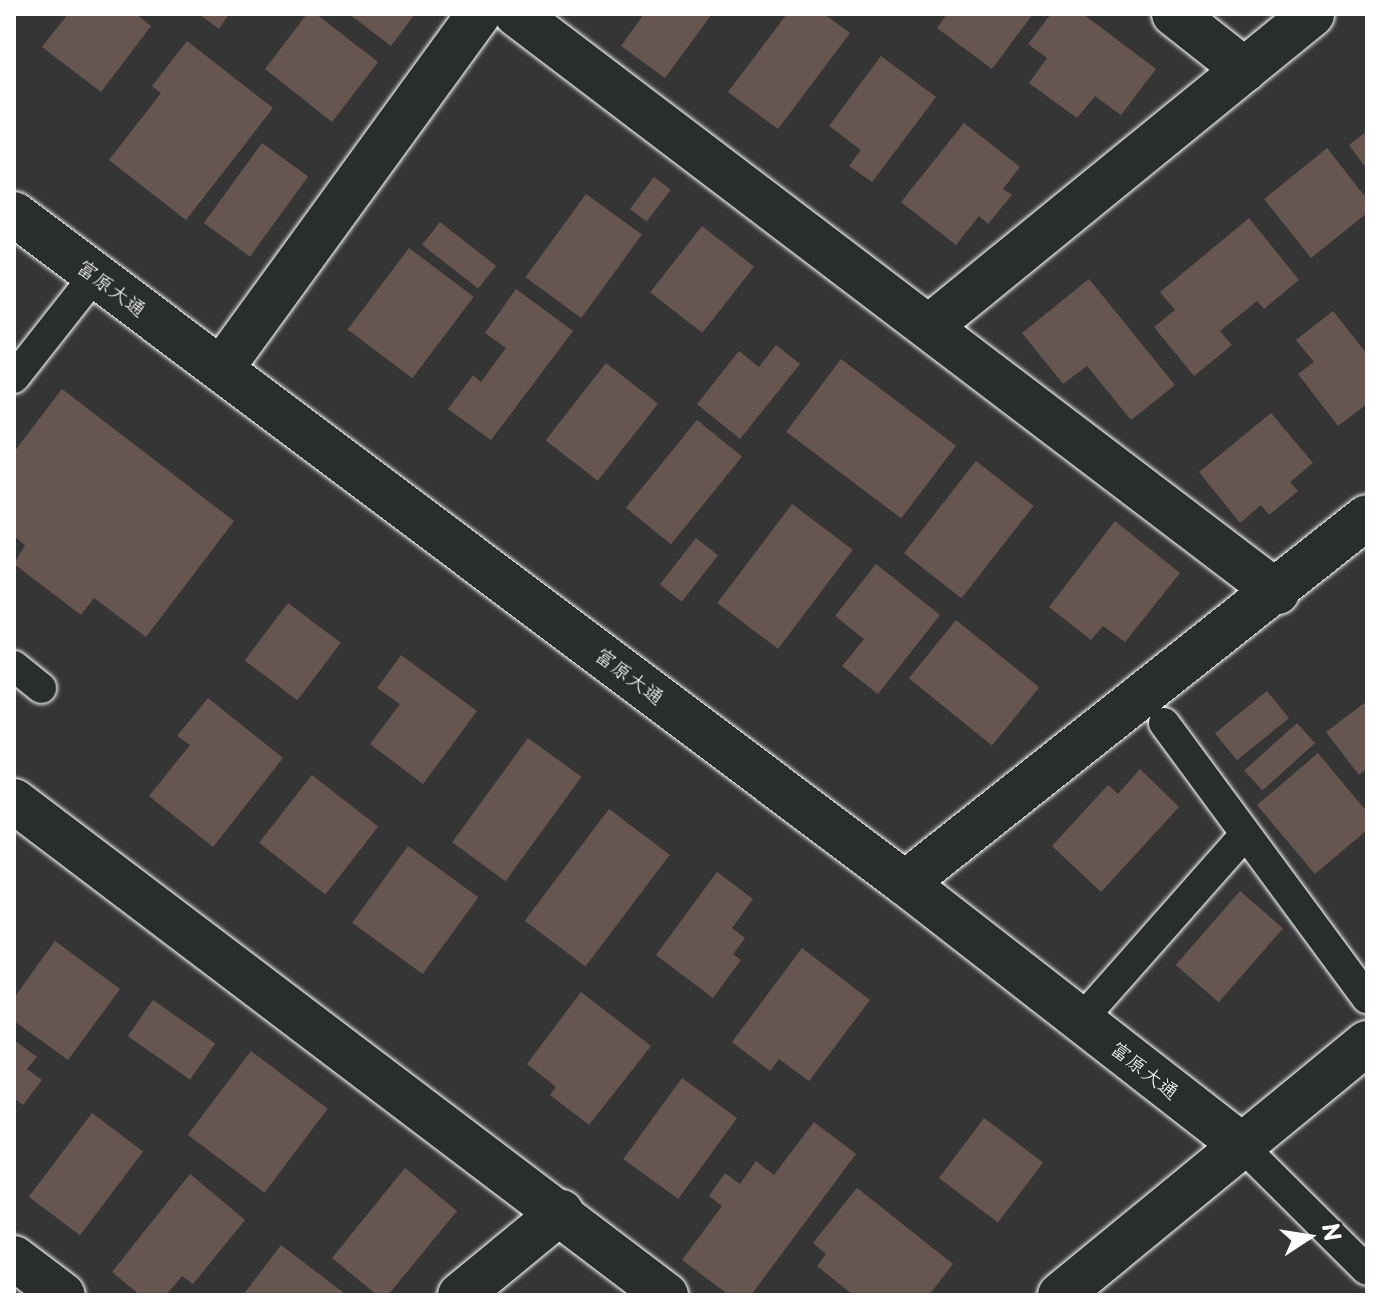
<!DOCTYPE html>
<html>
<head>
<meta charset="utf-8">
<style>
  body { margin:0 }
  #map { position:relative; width:1381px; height:1309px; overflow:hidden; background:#363535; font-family:"Playpen Sans","Klee One",sans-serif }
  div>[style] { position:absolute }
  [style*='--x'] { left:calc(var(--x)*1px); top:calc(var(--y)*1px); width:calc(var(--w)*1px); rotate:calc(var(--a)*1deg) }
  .building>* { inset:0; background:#675650; transform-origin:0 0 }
  .roads { filter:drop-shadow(0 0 2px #fff) drop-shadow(0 0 2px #fff) }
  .lane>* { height:30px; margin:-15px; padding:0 15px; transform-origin:15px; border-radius:15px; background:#2a2d2e }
  .street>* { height:44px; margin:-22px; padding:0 22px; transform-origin:22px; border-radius:22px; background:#2a2d2e }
  .secondary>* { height:44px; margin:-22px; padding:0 22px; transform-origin:22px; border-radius:22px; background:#2a2d2e }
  span { translate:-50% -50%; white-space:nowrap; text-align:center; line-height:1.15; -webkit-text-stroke:8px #2a2d2e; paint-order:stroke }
  .street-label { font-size:20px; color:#fff }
  .frame { position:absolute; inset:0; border:16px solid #fff; pointer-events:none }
  .north { position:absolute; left:1269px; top:1197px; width:80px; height:80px; -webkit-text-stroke:6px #2a2d2e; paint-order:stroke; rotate:78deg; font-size:22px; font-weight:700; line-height:32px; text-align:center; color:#fff }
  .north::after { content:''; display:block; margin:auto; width:28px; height:36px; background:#fff; clip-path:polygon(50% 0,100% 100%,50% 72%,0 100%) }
</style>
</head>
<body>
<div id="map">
  <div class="building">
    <div style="clip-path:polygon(68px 14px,136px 14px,151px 26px,101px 92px,42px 47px)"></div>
    <div style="clip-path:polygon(199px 14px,229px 14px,219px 29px)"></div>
    <div style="clip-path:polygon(307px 14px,316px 14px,378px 62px,332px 122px,265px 69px)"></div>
    <div style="clip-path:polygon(349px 14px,415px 14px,391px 46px)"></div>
    <div style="clip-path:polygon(644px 14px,712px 14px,665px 78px,621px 46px)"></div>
    <div style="clip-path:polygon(787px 14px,824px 14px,850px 33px,778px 129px,728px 92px)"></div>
    <div style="clip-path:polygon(947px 14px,1033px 14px,992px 69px,937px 28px)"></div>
    <div style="clip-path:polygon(1051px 14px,1083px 14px,1156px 69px,1121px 115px,1095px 96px,1077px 118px,1029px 83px,1047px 58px,1028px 44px)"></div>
    <div style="clip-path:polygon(187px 41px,273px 108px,186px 220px,109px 160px,161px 93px,152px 86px)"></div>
    <div style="clip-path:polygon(881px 56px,936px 97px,872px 182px,849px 166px,861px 150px,829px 126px)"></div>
    <div style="clip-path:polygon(964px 123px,1020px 167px,1003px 189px,1012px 195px,988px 224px,979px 216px,956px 245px,901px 202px)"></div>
    <div style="clip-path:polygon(1367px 131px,1367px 169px,1349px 145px)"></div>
    <div style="left:262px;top:143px;width:57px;height:99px;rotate:36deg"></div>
    <div style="clip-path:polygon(1327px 148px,1367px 199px,1367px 213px,1311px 258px,1264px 199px)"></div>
    <div style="left:654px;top:177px;width:21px;height:40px;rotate:37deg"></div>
    <div style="left:586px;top:194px;width:69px;height:103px;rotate:36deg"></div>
    <div style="clip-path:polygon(1249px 218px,1299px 280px,1264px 309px,1257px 301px,1220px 331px,1232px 345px,1194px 376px,1154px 327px,1175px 310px,1160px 292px)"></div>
    <div style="left:440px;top:222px;width:71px;height:29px;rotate:38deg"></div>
    <div style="left:702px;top:226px;width:66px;height:84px;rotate:38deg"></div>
    <div style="left:409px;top:248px;width:81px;height:102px;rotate:37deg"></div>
    <div style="clip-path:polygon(1089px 279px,1175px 385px,1131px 420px,1087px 366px,1063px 384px,1022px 333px)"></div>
    <div style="clip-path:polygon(516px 289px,573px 331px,491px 440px,448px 409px,473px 375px,481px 382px,506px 348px,485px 333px)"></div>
    <div style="clip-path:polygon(1333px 311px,1367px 354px,1367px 404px,1338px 426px,1298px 374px,1314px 362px,1296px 340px)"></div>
    <div style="clip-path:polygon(776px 345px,800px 364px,740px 439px,697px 404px,739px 351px,759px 367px)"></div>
    <div style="left:841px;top:359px;width:144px;height:91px;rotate:37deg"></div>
    <div style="left:606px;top:363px;width:66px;height:98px;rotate:38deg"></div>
    <div style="clip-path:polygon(62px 389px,234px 521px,146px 637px,94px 598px,81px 615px,14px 564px,25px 545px,14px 536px,14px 452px)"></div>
    <div style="clip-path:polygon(1271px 413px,1313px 463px,1290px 482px,1298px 491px,1269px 515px,1261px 505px,1240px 523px,1199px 472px)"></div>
    <div style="left:697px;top:420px;width:58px;height:113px;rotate:39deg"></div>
    <div style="left:976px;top:461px;width:73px;height:117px;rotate:38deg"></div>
    <div style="left:792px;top:504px;width:76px;height:124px;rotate:37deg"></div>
    <div style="clip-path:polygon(1115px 521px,1180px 573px,1125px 642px,1103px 626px,1091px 640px,1049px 607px)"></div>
    <div style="left:696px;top:538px;width:28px;height:59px;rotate:38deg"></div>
    <div style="clip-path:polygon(876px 564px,940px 615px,878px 694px,842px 666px,864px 639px,835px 616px)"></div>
    <div style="left:288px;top:603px;width:66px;height:72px;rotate:37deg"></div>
    <div style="left:956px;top:620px;width:107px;height:75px;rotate:39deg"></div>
    <div style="clip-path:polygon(401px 655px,477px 711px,423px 784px,370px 744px,400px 704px,377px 688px)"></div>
    <div style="left:1267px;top:691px;width:35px;height:67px;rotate:51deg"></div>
    <div style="clip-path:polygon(208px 698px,283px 758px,213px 847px,149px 796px,190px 745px,177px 736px)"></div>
    <div style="clip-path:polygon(1367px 701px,1367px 769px,1359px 775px,1326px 732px)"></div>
    <div style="left:1297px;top:723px;width:27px;height:71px;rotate:48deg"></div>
    <div style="left:528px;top:738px;width:66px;height:129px;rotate:36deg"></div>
    <div style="clip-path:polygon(1318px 753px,1367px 812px,1367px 830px,1315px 874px,1257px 805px)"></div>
    <div style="clip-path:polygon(1140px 769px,1179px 807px,1101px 892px,1052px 846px,1108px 785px,1118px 794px)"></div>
    <div style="left:312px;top:775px;width:84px;height:86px;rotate:38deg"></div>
    <div style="left:609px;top:809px;width:76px;height:140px;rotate:37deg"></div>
    <div style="left:408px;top:846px;width:87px;height:95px;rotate:36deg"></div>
    <div style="clip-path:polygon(717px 872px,753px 899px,732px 928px,745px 938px,733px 954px,741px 960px,713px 998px,656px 955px)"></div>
    <div style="left:1240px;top:891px;width:57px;height:98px;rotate:41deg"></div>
    <div style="clip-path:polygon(55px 941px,120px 989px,68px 1060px,14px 1021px,14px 998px)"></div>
    <div style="clip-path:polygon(802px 948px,870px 1000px,809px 1081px,779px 1059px,770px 1071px,732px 1042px)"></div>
    <div style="clip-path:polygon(581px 992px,651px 1046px,589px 1125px,550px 1095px,556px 1087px,527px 1064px)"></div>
    <div style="left:153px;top:1000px;width:76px;height:44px;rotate:35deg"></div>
    <div style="clip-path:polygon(14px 1040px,37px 1057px,27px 1069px,42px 1080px,23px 1105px,14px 1098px)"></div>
    <div style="left:251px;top:1051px;width:96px;height:105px;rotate:37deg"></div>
    <div style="left:682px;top:1078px;width:68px;height:100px;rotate:36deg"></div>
    <div style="left:92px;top:1113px;width:64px;height:105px;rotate:37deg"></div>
    <div style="left:984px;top:1118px;width:74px;height:75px;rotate:37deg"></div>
    <div style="clip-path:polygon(814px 1122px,856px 1154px,751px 1295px,729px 1295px,682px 1260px,722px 1206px,709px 1196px,725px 1173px,740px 1184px,756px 1161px,774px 1175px)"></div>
    <div style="clip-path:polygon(405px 1168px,457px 1211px,388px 1295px,377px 1295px,332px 1258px)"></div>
    <div style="clip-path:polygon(190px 1174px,245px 1220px,193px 1284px,182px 1276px,166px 1295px,140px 1295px,112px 1272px)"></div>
    <div style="clip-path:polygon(857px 1188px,953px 1264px,929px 1295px,853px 1295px,817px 1266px,826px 1254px,813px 1243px)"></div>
    <div style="clip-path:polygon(281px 1245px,344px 1293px,343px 1295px,243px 1295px)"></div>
  </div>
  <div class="roads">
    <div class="lane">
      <div style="--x:14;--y:378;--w:131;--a:-51.8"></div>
      <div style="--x:14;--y:666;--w:35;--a:39"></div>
      <div style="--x:1164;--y:723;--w:342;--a:53.6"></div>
      <div style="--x:1081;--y:1020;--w:246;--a:-48.5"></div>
      <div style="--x:1241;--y:1145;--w:177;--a:44.8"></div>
    </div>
    <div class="street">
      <div style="--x:516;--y:14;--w:956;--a:37.22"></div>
      <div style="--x:1174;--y:14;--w:90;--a:38.3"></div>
      <div style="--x:930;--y:326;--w:493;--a:-39.2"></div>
      <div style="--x:221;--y:369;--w:439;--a:-54"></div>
      <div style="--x:14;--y:801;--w:818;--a:37.15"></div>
      <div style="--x:905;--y:883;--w:589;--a:-38.39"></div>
      <div style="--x:14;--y:1258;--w:61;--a:37.1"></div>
      <div style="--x:460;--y:1295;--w:131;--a:-39.4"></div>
    </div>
    <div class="secondary">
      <div style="--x:14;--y:214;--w:1114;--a:36.9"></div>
      <div style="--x:905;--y:883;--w:426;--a:37.9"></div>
      <div style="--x:1060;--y:1295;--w:397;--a:-39.4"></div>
    </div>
  </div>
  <div class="street-label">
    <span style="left:112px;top:288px;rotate:37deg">富原大通</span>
    <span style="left:630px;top:676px;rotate:37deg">富原大通</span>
    <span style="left:1145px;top:1070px;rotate:38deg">富原大通</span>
  </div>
  <div class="frame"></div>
  <div class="north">N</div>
</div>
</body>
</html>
